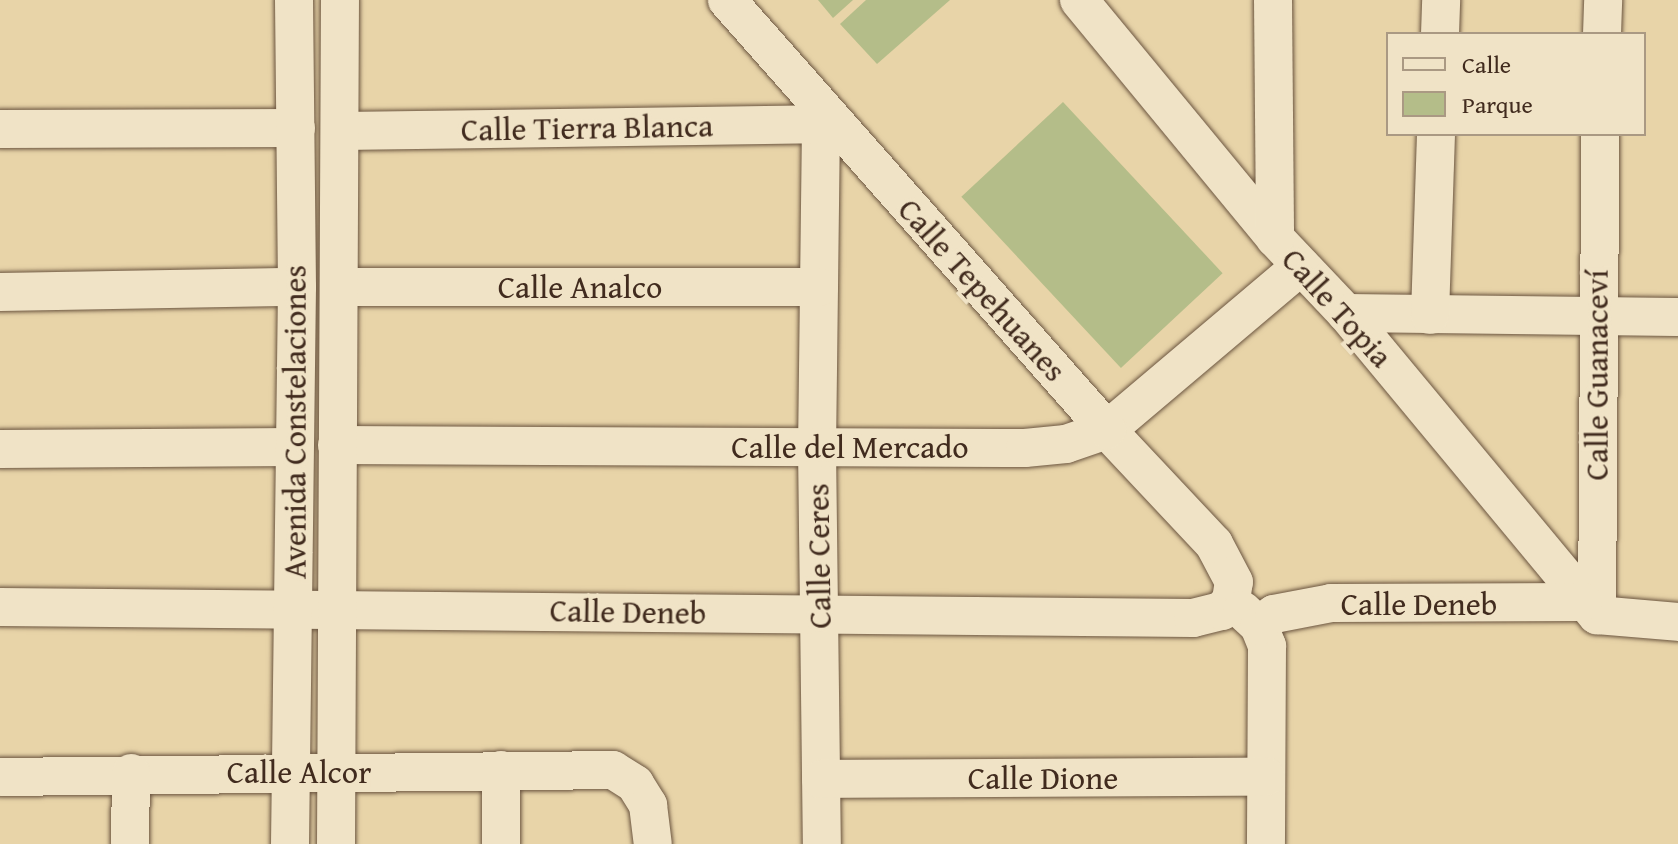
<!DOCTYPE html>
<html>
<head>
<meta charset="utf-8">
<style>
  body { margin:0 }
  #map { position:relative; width:1678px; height:844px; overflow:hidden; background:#e8d4a8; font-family:"Gentium Book Plus",serif }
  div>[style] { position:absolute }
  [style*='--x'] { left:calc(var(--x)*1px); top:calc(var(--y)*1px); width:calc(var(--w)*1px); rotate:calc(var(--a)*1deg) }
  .green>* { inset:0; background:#b4bd89; transform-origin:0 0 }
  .roads { filter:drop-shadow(0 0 2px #6b5540) drop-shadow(0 0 2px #6b5540) }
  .minor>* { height:38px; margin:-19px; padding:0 19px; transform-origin:19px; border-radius:19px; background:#f0e3c6 }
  span { translate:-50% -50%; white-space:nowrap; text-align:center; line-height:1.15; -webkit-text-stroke:8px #f0e3c6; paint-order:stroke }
  .street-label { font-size:32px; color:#412b1e }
  .legend { position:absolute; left:1386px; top:32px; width:260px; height:104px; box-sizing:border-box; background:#f0e3c6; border:2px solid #aa9983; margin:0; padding:10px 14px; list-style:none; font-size:24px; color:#412b1e }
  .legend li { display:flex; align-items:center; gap:16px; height:40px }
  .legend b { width:40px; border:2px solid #aa9983 }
</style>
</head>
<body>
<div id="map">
  <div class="green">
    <div style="clip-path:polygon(818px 0,853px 0,833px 18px)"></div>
    <div style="clip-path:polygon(866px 0,950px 0,877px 64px,840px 24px)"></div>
    <div style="left:1063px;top:102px;width:234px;height:139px;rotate:47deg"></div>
  </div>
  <div class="roads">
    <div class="minor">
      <div style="--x:1079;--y:0;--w:308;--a:50.5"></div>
      <div style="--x:1275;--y:238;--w:103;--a:46.6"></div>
      <div style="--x:1346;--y:313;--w:393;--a:50.3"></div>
      <div style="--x:1273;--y:0;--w:238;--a:89.5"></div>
      <div style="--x:1440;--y:34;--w:34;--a:-88"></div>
      <div style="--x:1602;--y:34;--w:34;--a:-88"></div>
      <div style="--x:821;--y:124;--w:323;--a:90.7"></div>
      <div style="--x:817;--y:447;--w:397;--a:89.3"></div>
      <div style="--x:0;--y:129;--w:296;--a:-0.2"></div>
      <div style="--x:341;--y:131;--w:493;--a:-0.8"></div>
      <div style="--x:340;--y:287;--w:479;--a:0"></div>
      <div style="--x:0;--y:292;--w:297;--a:-1"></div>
      <div style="--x:1346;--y:313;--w:332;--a:0.7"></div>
      <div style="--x:1430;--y:315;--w:181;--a:-88.1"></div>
      <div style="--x:337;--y:445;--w:688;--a:0.25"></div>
      <div style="--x:1025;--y:448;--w:41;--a:-5.6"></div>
      <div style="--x:1066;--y:444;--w:43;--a:-18.9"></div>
      <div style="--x:1107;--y:430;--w:254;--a:-40.2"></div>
      <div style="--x:0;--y:449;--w:294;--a:-0.4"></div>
      <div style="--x:0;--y:607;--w:1193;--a:0.53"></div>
      <div style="--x:1193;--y:618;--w:30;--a:-14"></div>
      <div style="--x:1222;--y:611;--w:14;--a:-51"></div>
      <div style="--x:1231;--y:600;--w:18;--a:-81"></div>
      <div style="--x:1234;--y:582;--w:43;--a:-117.8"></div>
      <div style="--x:1214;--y:544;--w:156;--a:-133.2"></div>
      <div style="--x:1107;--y:430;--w:574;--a:-131.47"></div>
      <div style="--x:1242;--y:610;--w:23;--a:43"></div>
      <div style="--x:1259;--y:626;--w:22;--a:68"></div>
      <div style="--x:1267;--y:646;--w:198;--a:90.3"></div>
      <div style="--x:1597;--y:615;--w:481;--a:-89.6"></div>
      <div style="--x:1597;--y:615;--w:81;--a:4.9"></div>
      <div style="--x:1259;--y:626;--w:19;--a:-39"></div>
      <div style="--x:1274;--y:614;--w:58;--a:-10.9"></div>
      <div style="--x:1331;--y:603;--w:252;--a:-0.2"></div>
      <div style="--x:0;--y:777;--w:613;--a:-0.65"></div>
      <div style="--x:613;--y:770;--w:26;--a:32"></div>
      <div style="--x:635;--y:784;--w:25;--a:58"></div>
      <div style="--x:648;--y:805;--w:39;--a:83"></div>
      <div style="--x:821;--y:779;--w:445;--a:-0.3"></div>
      <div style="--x:130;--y:844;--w:71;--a:-89.2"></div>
      <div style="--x:290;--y:844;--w:557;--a:-89.28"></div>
      <div style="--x:297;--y:287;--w:287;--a:-90.6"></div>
      <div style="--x:336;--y:844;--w:844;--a:-89.73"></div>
      <div style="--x:501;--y:844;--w:74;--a:-90"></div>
    </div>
  </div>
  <div class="street-label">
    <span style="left:587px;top:128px;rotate:-1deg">Calle Tierra Blanca</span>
    <span style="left:580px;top:287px">Calle Analco</span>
    <span style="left:982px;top:290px;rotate:48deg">Calle Tepehuanes</span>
    <span style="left:1337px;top:308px;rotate:48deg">Calle Topia</span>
    <span style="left:1597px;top:375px;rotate:-90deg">Calle Guanaceví</span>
    <span style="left:295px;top:422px;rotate:-90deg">Avenida Constelaciones</span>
    <span style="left:850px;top:447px">Calle del Mercado</span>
    <span style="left:819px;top:556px;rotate:-91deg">Calle Ceres</span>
    <span style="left:1419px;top:604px">Calle Deneb</span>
    <span style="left:628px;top:612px;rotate:1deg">Calle Deneb</span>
    <span style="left:299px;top:772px">Calle Alcor</span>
    <span style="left:1043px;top:778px">Calle Dione</span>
  </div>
  <ul class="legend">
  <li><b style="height:10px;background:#f0e3c6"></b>Calle</li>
  <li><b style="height:22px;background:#b4bd89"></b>Parque</li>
  </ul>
</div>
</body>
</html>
